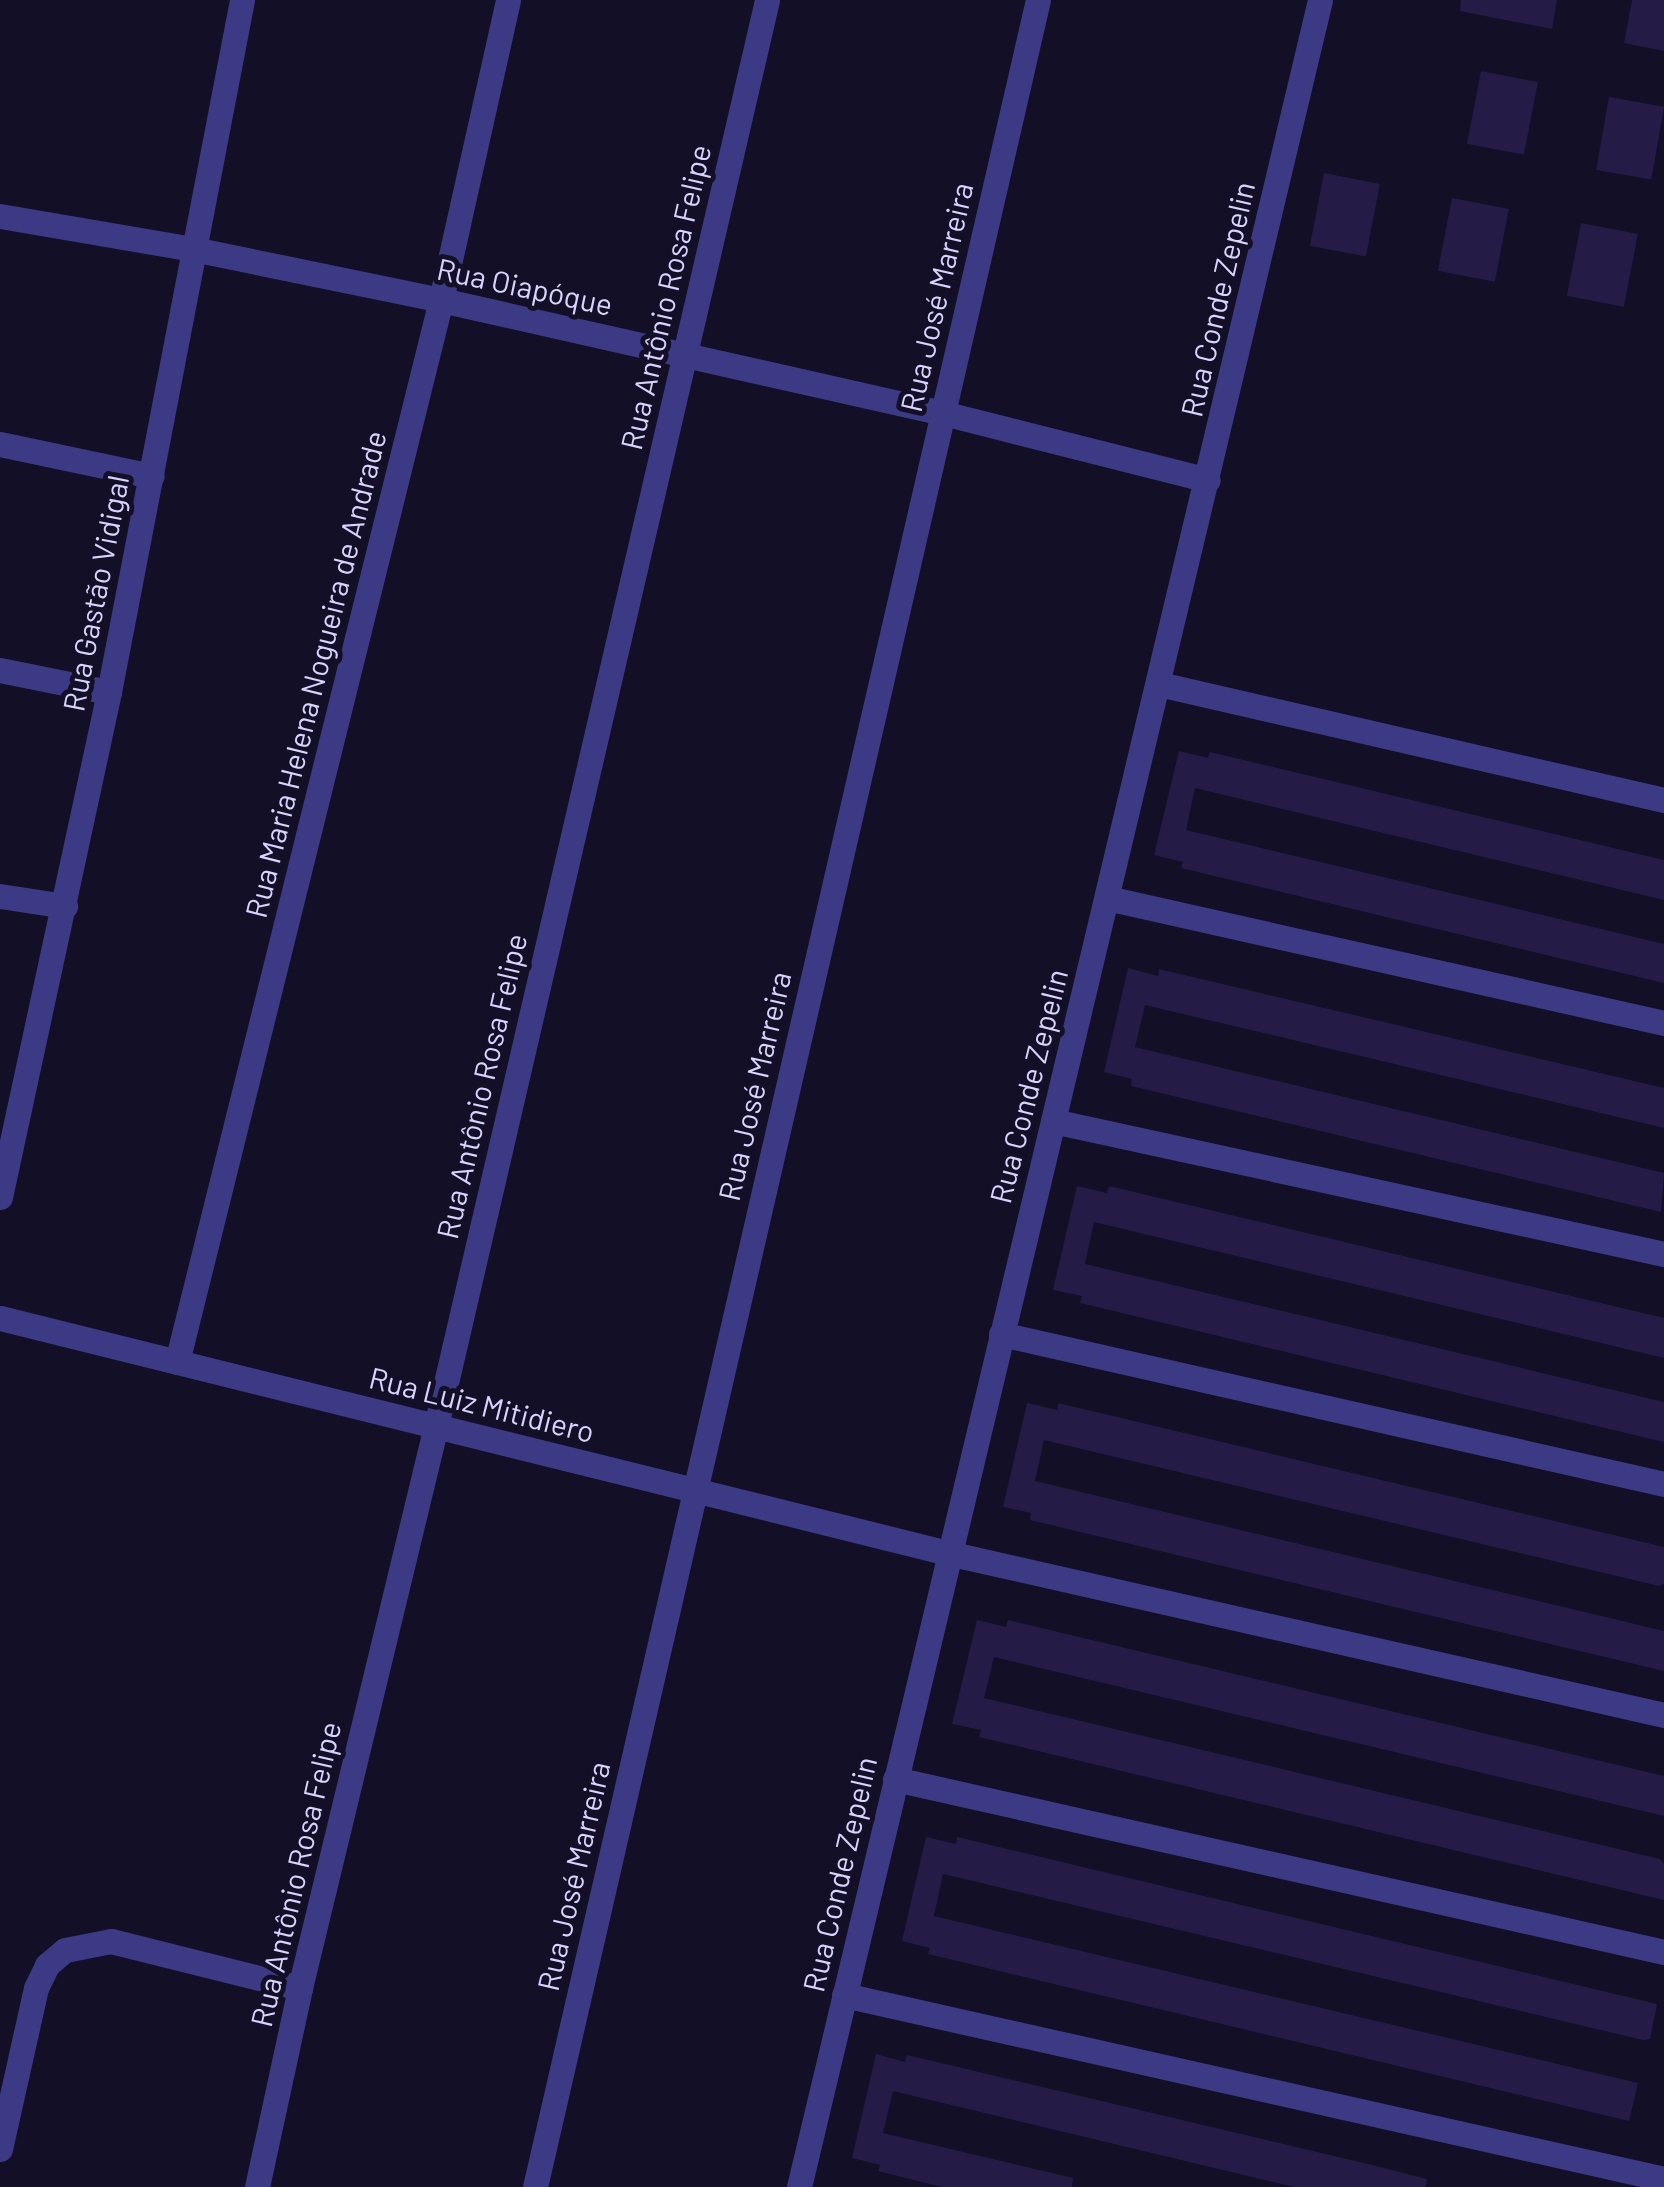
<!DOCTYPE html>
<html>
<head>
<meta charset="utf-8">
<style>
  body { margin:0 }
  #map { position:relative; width:1664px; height:2187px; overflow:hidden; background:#130f26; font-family:Barlow,sans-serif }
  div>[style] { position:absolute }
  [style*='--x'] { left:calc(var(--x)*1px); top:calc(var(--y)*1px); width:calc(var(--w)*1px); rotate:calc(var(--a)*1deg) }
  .building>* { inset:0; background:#241b47; transform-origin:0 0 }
  .minor>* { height:25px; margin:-12.5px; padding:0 12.5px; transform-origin:12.5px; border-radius:12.5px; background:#3d3a85 }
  span { translate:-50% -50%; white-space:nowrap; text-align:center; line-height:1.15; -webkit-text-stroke:10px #130f26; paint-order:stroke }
  .street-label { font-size:30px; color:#d9d4ff }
</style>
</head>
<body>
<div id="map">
  <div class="building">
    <div style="clip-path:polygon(1461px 0,1557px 0,1552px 29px,1460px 11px)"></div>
    <div style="clip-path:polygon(1632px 0,1664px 0,1664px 51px,1624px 43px)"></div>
    <div style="left:1481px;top:71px;width:58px;height:74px;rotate:11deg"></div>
    <div style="left:1609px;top:97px;width:56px;height:74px;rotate:10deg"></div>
    <div style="left:1324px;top:173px;width:57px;height:74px;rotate:11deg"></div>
    <div style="left:1452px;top:198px;width:58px;height:74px;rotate:11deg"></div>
    <div style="left:1581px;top:223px;width:58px;height:74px;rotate:11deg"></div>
    <div style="clip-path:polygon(1179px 751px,1208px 758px,1210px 752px,1664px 860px,1664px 900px,1195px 788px,1186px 830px,1664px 944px,1664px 983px,1181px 868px,1183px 862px,1154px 855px)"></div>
    <div style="clip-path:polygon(1128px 968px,1158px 976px,1159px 969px,1664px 1088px,1664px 1128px,1145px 1005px,1135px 1047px,1664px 1173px,1661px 1212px,1131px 1086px,1132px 1079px,1104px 1072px)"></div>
    <div style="clip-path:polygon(1077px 1186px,1107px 1193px,1109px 1186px,1664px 1318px,1664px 1358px,1094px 1222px,1085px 1264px,1664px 1402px,1664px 1442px,1080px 1303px,1082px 1296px,1053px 1290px)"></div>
    <div style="clip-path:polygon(1027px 1403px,1057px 1410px,1058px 1403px,1664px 1547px,1664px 1584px,1659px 1586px,1044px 1440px,1035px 1481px,1664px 1631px,1664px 1671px,1030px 1520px,1031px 1513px,1003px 1507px)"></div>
    <div style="clip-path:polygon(977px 1620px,1006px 1627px,1008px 1620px,1664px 1776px,1664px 1816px,994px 1657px,984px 1698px,1660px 1859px,1664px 1864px,1664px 1900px,979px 1737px,981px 1730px,952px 1724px)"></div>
    <div style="clip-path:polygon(926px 1837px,956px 1844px,957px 1837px,1657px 2004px,1650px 2039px,1643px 2040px,943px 1874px,934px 1916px,1638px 2083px,1629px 2121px,928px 1954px,930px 1948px,902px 1941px)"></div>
    <div style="clip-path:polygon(876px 2054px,905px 2062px,907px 2055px,1368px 2164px,1427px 2179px,1426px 2187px,1294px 2187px,893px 2091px,883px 2133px,1073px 2178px,1072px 2187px,942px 2187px,878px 2171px,880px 2165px,852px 2158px)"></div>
  </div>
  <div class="minor">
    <div style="--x:0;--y:216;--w:196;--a:9.7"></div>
    <div style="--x:193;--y:249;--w:253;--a:11.6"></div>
    <div style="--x:441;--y:300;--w:515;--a:12.69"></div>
    <div style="--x:943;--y:413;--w:273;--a:14.2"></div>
    <div style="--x:0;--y:444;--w:155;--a:11.9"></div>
    <div style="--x:0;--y:670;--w:111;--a:11.4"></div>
    <div style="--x:1159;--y:684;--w:518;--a:12.94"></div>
    <div style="--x:0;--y:896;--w:66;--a:8.7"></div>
    <div style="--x:1107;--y:898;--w:571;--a:12.65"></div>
    <div style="--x:1053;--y:1121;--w:625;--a:12.28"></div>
    <div style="--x:0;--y:1197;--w:517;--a:-77.82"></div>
    <div style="--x:109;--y:692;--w:705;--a:-79.12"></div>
    <div style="--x:0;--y:1318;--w:977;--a:13.92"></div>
    <div style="--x:948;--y:1553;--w:734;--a:12.75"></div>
    <div style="--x:1001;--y:1334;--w:680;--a:12.75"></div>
    <div style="--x:177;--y:1362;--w:1094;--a:-76.04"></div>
    <div style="--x:441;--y:300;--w:307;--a:-77.4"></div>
    <div style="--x:895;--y:1779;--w:788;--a:12.68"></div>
    <div style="--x:844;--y:1995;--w:840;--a:12.65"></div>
    <div style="--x:0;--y:2149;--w:165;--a:-77.4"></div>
    <div style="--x:36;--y:1988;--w:25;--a:-64"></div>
    <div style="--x:47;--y:1965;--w:23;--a:-40"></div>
    <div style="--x:65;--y:1950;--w:47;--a:-11.1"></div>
    <div style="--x:111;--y:1941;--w:195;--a:14"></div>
    <div style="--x:257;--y:2187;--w:204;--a:-77.8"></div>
    <div style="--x:300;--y:1988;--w:578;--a:-76.4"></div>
    <div style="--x:436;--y:1426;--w:1464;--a:-76.93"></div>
    <div style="--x:535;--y:2187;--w:2244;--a:-77.05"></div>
    <div style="--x:799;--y:2187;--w:2248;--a:-76.6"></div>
  </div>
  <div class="street-label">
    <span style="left:525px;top:286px;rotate:12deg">Rua Oiapóque</span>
    <span style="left:665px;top:297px;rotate:-77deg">Rua Antônio Rosa Felipe</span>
    <span style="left:936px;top:297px;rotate:-77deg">Rua José Marreira</span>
    <span style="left:1217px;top:299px;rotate:-77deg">Rua Conde Zepelin</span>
    <span style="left:95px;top:593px;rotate:-79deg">Rua Gastão Vidigal</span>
    <span style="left:315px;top:674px;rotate:-76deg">Rua Maria Helena Nogueira de Andrade</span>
    <span style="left:481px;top:1086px;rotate:-77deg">Rua Antônio Rosa Felipe</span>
    <span style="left:754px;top:1086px;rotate:-77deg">Rua José Marreira</span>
    <span style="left:1028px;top:1086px;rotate:-76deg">Rua Conde Zepelin</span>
    <span style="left:482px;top:1404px;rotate:14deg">Rua Luiz Mitidiero</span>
    <span style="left:295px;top:1874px;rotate:-77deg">Rua Antônio Rosa Felipe</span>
    <span style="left:839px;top:1874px;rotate:-77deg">Rua Conde Zepelin</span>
    <span style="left:573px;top:1876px;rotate:-77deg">Rua José Marreira</span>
  </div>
</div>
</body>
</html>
